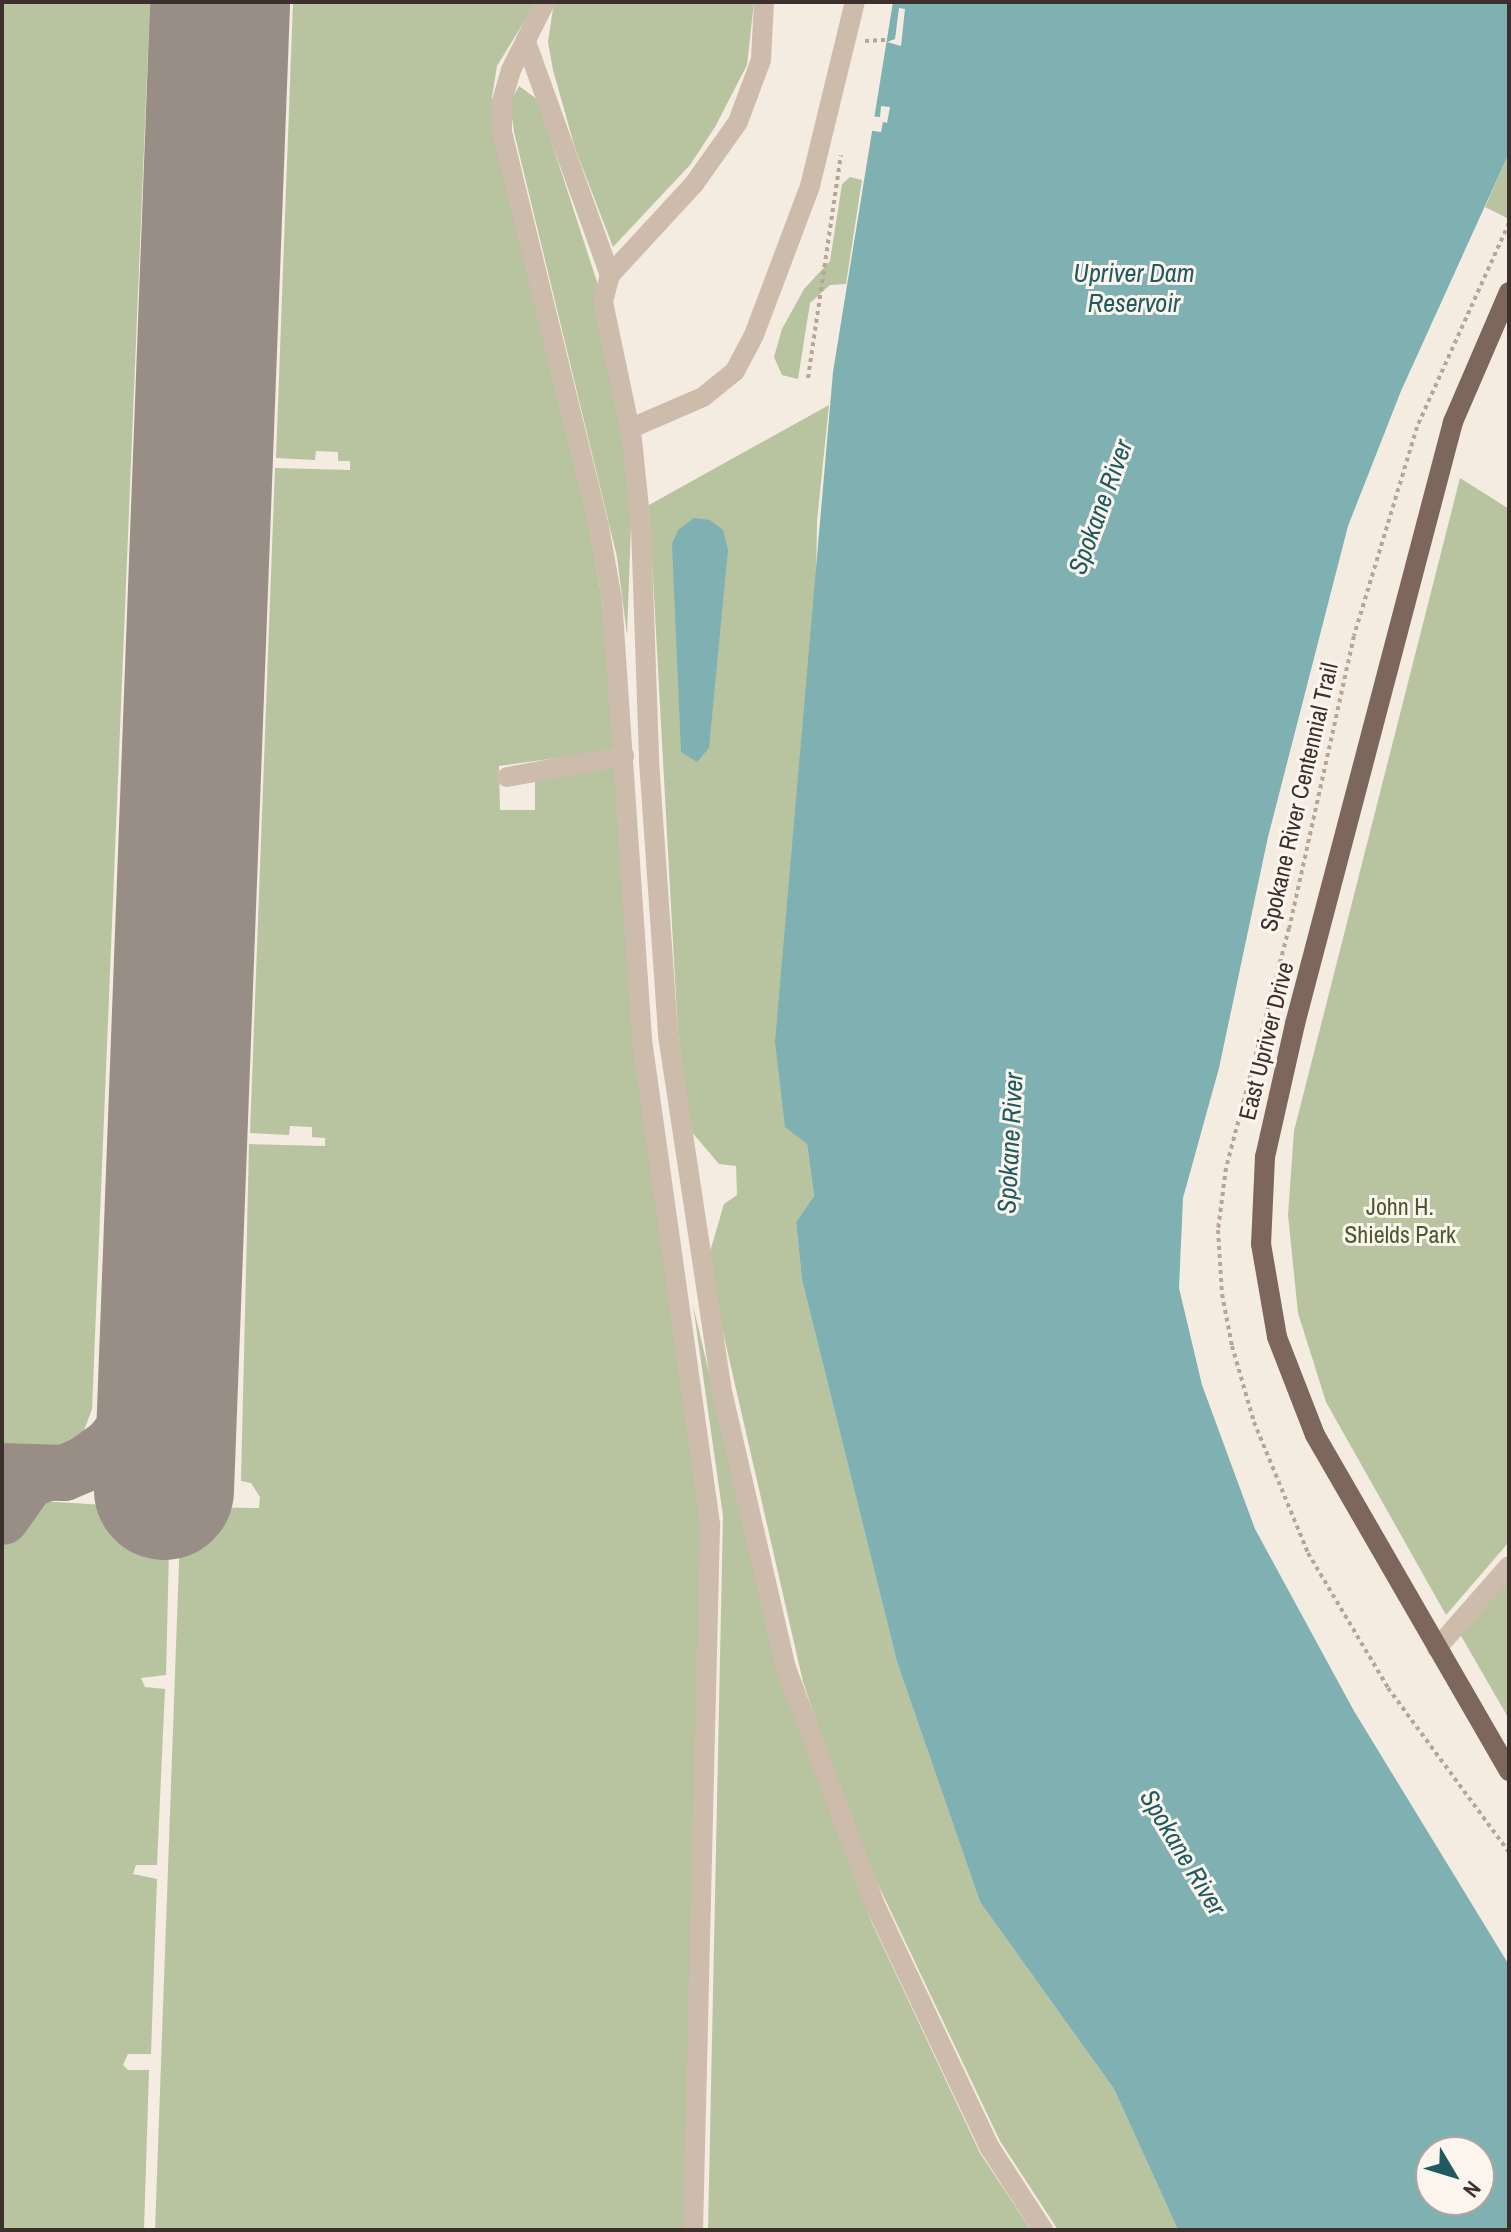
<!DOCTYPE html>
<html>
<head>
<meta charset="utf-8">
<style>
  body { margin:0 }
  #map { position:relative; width:1511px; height:2232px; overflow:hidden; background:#f4ebe1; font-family:"Archivo Narrow",sans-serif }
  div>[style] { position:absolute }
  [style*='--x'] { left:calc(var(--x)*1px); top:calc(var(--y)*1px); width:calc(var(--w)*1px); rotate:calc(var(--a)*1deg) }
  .green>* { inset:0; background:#b8c4a0 }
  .water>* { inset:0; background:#7fb0b2 }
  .pier>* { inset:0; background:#f4ebe1 }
  .taxiway>* { height:56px; margin:-28px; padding:0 28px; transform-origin:28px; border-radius:28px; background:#988e86 }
  .runway>* { height:140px; margin:-70px; padding:0 70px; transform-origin:70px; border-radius:70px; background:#988e86 }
  .path>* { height:4px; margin-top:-2px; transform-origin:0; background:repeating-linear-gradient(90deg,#b9a596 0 4px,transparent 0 8px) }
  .minor>* { height:20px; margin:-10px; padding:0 10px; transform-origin:10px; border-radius:10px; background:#cdbbac }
  .major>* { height:20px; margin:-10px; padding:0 10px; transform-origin:10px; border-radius:10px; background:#7d675c }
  span { translate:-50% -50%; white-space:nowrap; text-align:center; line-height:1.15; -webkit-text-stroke:6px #fbf5ee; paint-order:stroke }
  .street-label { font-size:24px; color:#3b302b }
  .park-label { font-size:24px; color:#4a5a2e }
  .water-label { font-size:26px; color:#1f5a5e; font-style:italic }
  .frame { position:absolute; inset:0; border:4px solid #3b302b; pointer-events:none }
  .north { position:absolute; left:1415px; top:2136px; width:80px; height:80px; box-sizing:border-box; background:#fbf5ee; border:2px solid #aea6a0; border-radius:50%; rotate:128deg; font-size:22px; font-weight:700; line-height:32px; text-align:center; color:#3b302b }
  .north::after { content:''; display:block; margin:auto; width:28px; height:36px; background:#1f5a5e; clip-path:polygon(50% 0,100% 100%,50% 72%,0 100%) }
</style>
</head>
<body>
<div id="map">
  <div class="green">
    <div style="clip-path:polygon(2px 2px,150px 2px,92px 1409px,79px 1444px,49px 1457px,2px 1453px)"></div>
    <div style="clip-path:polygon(293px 2px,536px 2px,497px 66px,492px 97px,495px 133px,589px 525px,602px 600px,614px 750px,499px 766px,500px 810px,535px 810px,535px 779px,616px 766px,705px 1523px,684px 2230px,155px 2230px,181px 1507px,259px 1508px,260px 1497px,251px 1483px,241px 1481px,249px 1144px,325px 1146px,325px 1138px,312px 1137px,312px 1127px,290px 1126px,289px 1135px,250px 1133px,275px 468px,350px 470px,350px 461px,338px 461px,338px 452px,316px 451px,315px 460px,276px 458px)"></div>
    <div style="clip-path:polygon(554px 2px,754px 2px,747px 65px,715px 127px,690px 165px,613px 247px,575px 148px,553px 70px,548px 42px)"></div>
    <div style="clip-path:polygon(519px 86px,538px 100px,597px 282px,626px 453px,631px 525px,627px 635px,617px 557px,514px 132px,510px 103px)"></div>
    <div style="clip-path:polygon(1509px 153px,1509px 219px,1485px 207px)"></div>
    <div style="clip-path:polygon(850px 177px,862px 180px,846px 284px,830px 285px,810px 303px,798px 379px,782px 375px,774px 357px,782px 329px,804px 289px,830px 261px,842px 184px)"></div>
    <div style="clip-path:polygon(829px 405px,817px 521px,807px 1144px,814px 1196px,796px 1222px,802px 1280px,897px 1662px,980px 1902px,1114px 2089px,1178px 2230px,1058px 2230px,1000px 2141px,856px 1838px,803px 1682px,707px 1262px,724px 1204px,737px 1195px,736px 1166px,719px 1164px,690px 1130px,678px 1034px,649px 505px)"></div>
    <div style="clip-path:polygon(1460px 478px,1509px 509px,1509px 1542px,1446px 1615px,1326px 1402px,1298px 1313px,1288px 1215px,1294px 1131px)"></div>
    <div style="clip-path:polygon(693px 1305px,782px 1683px,871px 1921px,980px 2153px,1031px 2230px,708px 2230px,723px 1516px)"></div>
    <div style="clip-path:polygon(40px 1501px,170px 1509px,166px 1675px,141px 1678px,145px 1687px,165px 1689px,157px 1865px,136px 1865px,133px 1874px,157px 1879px,151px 2054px,128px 2054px,123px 2065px,128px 2070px,149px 2070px,144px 2230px,2px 2230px,2px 1546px,30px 1505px)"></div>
    <div style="clip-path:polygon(1509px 1578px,1509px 1719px,1460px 1634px)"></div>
  </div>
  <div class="water">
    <div style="clip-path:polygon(evenodd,893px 2px,1509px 2px,1509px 153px,1401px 391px,1348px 526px,1268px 837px,1219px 1068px,1183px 1198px,1179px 1288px,1202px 1385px,1255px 1529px,1354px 1711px,1509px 1965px,1509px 2230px,1178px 2230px,1114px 2089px,980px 1902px,897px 1662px,802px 1280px,796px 1222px,814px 1196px,807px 1144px,785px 1127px,775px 1042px,833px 372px,893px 2px,1431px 2152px,1479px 2152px,1479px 2200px,1431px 2200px,1431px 2152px)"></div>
    <div style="clip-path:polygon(694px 518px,710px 520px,723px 530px,728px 550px,709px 748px,697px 762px,681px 752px,672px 544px,678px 530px)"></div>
  </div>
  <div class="pier">
    <div style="clip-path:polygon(899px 8px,905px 9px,901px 46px,887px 42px,895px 39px)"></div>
    <div style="clip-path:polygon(881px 106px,890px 107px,887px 123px,883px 122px,881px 132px,867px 130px,869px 116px,880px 117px)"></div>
  </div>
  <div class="taxiway">
    <div style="--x:2;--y:1471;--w:62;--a:1.8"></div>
    <div style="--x:64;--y:1473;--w:23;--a:-23"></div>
    <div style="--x:85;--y:1464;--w:31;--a:-36"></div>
    <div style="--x:110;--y:1446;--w:91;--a:-50.4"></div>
    <div style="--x:2;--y:1517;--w:45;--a:-54.9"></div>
    <div style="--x:28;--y:1480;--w:18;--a:-19"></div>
  </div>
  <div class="runway">
    <div style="--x:164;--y:1490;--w:1489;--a:-87.84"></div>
  </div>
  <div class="path">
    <div style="--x:865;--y:41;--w:22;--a:-3"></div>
    <div style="--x:1509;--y:223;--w:224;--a:114.3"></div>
    <div style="--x:1417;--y:427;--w:218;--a:106.8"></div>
    <div style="--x:1354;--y:636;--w:299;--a:102.5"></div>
    <div style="--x:1289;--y:928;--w:248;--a:104.7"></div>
    <div style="--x:1226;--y:1168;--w:63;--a:97.4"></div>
    <div style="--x:1218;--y:1230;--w:64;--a:86.4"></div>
    <div style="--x:1222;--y:1294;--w:53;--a:79.1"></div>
    <div style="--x:1232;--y:1346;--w:79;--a:73.9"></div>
    <div style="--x:1254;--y:1422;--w:142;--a:67.6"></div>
    <div style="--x:1308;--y:1553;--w:157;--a:59.3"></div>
    <div style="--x:1388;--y:1688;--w:204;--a:53.6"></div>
    <div style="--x:808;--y:378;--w:225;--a:-81.6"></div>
  </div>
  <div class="minor">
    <div style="--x:545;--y:2;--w:76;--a:116.6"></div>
    <div style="--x:511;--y:70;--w:33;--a:106"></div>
    <div style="--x:502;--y:102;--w:30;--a:90"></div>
    <div style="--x:502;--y:132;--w:407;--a:76.2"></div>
    <div style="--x:599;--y:527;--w:73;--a:79.8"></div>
    <div style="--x:612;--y:599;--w:442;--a:86.1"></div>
    <div style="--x:642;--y:1040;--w:490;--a:82"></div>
    <div style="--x:710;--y:1525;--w:705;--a:91.38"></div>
    <div style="--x:764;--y:2;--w:58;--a:93"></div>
    <div style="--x:761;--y:60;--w:66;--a:110.4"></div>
    <div style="--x:738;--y:122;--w:76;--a:125.4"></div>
    <div style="--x:694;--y:184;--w:124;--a:132.7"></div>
    <div style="--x:610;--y:275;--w:28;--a:105"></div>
    <div style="--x:603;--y:302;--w:141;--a:78.1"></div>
    <div style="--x:632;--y:440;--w:87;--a:84.1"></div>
    <div style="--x:641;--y:527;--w:234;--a:88"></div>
    <div style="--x:649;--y:761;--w:275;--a:86"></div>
    <div style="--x:668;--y:1035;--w:356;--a:81.4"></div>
    <div style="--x:721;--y:1387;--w:288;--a:77"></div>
    <div style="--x:786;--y:1668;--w:253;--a:69.4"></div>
    <div style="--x:875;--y:1905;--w:269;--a:64.7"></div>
    <div style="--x:990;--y:2148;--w:98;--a:57.1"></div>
    <div style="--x:526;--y:42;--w:248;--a:70.2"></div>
    <div style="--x:629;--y:429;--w:81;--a:-23.4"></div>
    <div style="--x:703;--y:397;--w:41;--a:-39.1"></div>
    <div style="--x:735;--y:371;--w:41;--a:-62.2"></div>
    <div style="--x:754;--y:335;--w:159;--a:-69.4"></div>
    <div style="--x:810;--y:186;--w:189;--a:-76.3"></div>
    <div style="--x:507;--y:777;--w:119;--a:-10.2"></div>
    <div style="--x:1437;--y:1648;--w:109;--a:-48.7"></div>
  </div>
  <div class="major">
    <div style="--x:1509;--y:292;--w:142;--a:113.3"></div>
    <div style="--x:1453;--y:422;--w:622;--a:104.71"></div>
    <div style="--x:1295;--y:1024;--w:136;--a:102.7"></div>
    <div style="--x:1265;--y:1157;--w:87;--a:92.6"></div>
    <div style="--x:1261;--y:1244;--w:94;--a:80.2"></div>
    <div style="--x:1277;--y:1337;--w:105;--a:68.8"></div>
    <div style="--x:1315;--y:1435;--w:388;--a:60"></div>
  </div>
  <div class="street-label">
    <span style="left:1299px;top:797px;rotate:-77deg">Spokane River Centennial Trail</span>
    <span style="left:1266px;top:1041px;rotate:-76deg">East Upriver Drive</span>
  </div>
  <div class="park-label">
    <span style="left:1400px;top:1221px">John H.<br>Shields Park</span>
  </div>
  <div class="water-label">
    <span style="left:1134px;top:288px">Upriver Dam<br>Reservoir</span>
    <span style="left:1100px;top:507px;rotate:-70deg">Spokane River</span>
    <span style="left:1010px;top:1143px;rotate:-87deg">Spokane River</span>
    <span style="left:1183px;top:1852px;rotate:59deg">Spokane River</span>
  </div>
  <div class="frame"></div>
  <div class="north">N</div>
</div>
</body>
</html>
